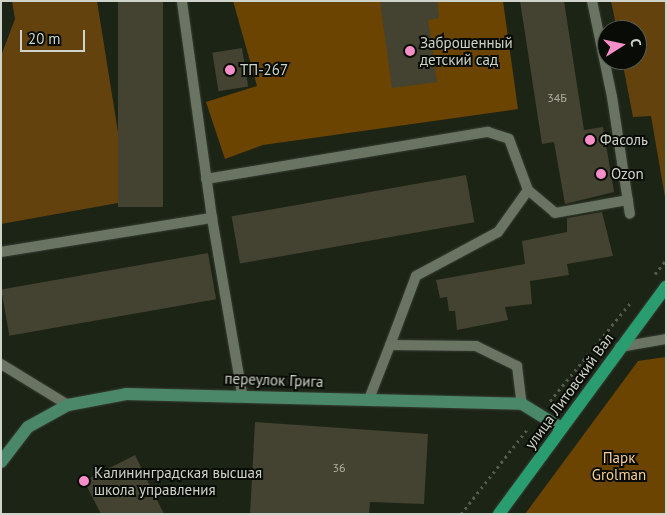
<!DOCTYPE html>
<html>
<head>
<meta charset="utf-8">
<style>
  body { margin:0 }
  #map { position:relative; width:667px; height:515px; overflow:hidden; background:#1c2416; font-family:"PT Sans",sans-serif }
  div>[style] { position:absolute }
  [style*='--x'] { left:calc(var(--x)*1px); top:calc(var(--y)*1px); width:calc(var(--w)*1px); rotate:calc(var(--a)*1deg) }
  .green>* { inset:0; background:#63420d }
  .forest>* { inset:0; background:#6a4400 }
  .building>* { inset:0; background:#444230; transform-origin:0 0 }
  .path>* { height:3px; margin-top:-1.5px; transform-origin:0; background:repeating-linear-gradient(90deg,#545b4e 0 2.5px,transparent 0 6.5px) }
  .roads { filter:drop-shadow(0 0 1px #373d33) drop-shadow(0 0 1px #373d33) }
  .lane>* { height:10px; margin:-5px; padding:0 5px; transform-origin:5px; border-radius:5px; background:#6a7462 }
  .secondary>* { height:12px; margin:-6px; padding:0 6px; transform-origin:6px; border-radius:6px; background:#4a8869 }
  .primary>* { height:12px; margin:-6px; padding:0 6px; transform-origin:6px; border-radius:6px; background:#2a9d70 }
  .dots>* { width:14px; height:14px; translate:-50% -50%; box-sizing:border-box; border:2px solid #090c06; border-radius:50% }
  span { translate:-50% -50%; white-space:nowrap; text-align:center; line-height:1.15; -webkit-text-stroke:4px #090c06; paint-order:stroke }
  .number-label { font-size:12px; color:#acb0a4 }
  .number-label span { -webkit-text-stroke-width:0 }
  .poi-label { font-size:15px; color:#ced4ca }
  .left { translate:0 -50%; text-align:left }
  .street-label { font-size:15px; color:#ced4ca }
  .park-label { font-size:15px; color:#f7cd96 }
  .frame { position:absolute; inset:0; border:2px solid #ced4ca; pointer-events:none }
  .north { position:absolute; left:597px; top:20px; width:50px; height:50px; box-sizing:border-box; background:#090c06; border:1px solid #585c54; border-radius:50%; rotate:80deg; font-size:14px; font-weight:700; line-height:20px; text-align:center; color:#ced4ca }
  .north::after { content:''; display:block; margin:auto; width:18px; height:22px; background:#f98fca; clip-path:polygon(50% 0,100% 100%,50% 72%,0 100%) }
  .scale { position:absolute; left:20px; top:30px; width:65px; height:22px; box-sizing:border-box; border:2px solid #ced4ca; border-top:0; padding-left:6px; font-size:15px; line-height:18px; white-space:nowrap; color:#ced4ca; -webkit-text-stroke:4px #090c06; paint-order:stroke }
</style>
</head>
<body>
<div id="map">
  <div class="green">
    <div style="clip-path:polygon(12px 1px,97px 1px,129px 201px,1px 224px,1px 56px,15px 19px)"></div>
    <div style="clip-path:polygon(611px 1px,666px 1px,666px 203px,651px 116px,633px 117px,622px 60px,637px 60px,637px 30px,617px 30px)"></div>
  </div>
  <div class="forest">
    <div style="clip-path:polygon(233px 1px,503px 1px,518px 109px,263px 145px,225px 159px,206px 102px,257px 86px)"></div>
    <div style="clip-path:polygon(666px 357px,666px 514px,525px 514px,638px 361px)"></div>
  </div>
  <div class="building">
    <div style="left:118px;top:1px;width:45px;height:206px"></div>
    <div style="clip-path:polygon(380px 1px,437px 1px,439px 18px,428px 20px,437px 82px,392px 88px)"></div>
    <div style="clip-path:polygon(520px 1px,564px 1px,584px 130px,603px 127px,614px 192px,565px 204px,554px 142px,542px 144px)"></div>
    <div style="left:242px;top:48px;width:39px;height:30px;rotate:81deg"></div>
    <div style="left:466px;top:175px;width:48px;height:238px;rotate:80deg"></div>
    <div style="clip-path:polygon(602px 212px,613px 256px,567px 264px,569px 275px,530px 281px,532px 304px,505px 307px,508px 320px,457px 330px,455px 311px,449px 311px,447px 297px,440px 298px,436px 280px,525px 264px,522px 241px,567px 232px,567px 218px)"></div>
    <div style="left:208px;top:253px;width:47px;height:210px;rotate:80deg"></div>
    <div style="clip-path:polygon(255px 422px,428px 434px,424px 504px,370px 502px,369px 514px,250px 514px)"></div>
    <div style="clip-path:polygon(135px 455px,164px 514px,101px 514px,84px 481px)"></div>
  </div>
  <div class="path">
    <div style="--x:655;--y:274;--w:18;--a:-52"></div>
    <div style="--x:550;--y:401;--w:128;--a:-50.7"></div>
    <div style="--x:461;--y:514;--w:110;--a:-52"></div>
  </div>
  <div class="roads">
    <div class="lane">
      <div style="--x:592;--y:1;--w:98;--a:78.2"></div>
      <div style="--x:612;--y:97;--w:118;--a:81.3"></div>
      <div style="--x:206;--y:179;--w:286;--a:-9.5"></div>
      <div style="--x:488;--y:132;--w:22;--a:18"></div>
      <div style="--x:509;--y:139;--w:54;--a:69.6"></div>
      <div style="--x:528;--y:190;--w:52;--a:125.5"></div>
      <div style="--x:498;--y:232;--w:93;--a:151.8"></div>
      <div style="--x:416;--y:276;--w:74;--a:110.6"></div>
      <div style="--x:528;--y:190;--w:35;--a:40"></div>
      <div style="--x:555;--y:213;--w:74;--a:-10.1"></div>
      <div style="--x:212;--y:218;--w:179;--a:80.3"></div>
      <div style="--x:1;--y:252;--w:214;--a:-9.2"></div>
      <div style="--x:212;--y:218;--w:219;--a:-97.9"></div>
      <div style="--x:620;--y:347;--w:47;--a:-9.9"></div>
      <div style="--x:1;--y:364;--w:79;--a:31.5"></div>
      <div style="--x:369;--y:399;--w:58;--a:-68.7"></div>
      <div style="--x:390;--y:345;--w:86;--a:0.7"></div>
      <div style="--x:476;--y:346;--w:46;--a:26"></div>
      <div style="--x:517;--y:366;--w:38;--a:83"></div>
    </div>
    <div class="secondary">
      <div style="--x:1;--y:462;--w:44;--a:-52.4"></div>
      <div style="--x:28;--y:427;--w:46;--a:-28.8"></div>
      <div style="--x:68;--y:405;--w:59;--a:-10.7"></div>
      <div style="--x:126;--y:394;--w:396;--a:1.4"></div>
      <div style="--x:522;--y:404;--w:46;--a:31.6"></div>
    </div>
    <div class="primary">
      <div style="--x:499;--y:514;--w:282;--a:-53.7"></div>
    </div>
  </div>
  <div class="dots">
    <div style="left:410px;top:51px;background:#f98fca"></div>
    <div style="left:230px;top:70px;background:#f98fca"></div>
    <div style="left:590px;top:140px;background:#f98fca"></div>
    <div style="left:601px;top:174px;background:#f98fca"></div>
    <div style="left:84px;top:481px;background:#f98fca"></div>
  </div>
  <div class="number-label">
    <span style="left:557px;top:98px">34Б</span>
    <span style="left:339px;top:468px">36</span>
  </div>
  <div class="poi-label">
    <span class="left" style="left:420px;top:51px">Заброшенный<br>детский сад</span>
    <span class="left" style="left:240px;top:70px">ТП-267</span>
    <span class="left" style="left:600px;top:140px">Фасоль</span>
    <span class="left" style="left:611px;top:174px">Ozon</span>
    <span class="left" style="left:94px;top:481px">Калининградская высшая<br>школа управления</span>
  </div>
  <div class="street-label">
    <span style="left:274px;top:380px;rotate:2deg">переулок Грига</span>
    <span style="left:569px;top:391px;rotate:-54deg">улица Литовский Вал</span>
  </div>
  <div class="park-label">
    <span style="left:619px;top:466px">Парк<br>Grolman</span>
  </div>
  <div class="frame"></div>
  <div class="north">С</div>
  <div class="scale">20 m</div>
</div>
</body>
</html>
